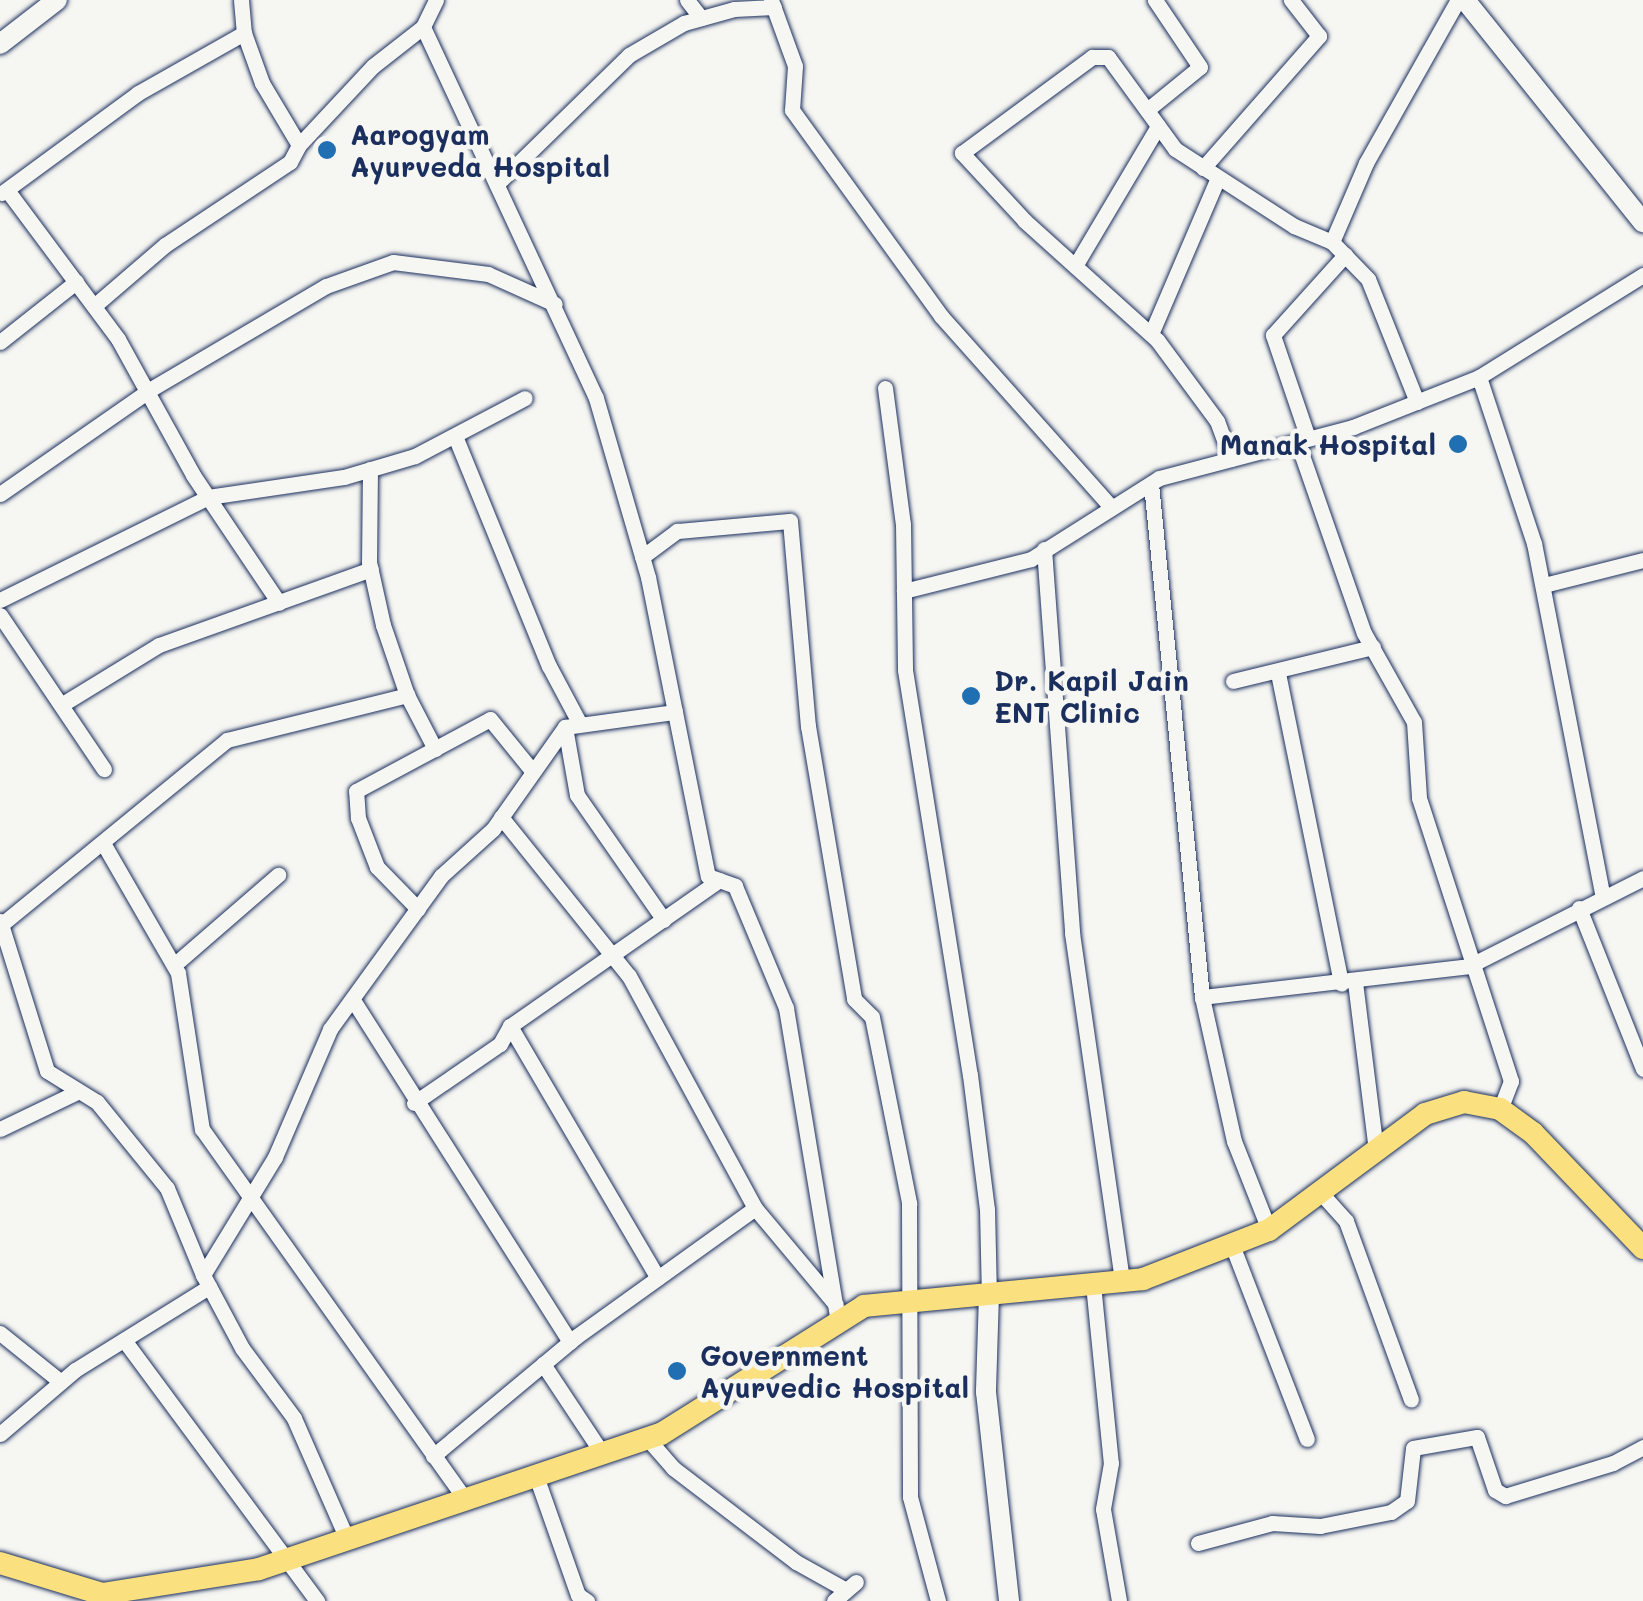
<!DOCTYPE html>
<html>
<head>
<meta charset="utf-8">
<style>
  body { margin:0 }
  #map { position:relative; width:1643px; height:1601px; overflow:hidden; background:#f6f6f2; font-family:Mali,sans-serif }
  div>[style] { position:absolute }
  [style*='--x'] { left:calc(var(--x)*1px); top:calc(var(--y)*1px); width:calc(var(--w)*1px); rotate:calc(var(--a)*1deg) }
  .roads { filter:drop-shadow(0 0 2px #1b2f5e) drop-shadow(0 0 2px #1b2f5e) }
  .street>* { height:15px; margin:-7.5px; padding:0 7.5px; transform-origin:7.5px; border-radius:7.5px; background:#f6f6f2 }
  .secondary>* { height:20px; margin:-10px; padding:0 10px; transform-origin:10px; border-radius:10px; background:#f6f6f2 }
  .primary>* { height:22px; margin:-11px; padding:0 11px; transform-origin:11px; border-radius:11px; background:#fbe080 }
  .dots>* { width:28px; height:28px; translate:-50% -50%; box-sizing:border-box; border:5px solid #f6f6f2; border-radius:50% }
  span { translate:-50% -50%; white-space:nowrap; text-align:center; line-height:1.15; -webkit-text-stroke:9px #f6f6f2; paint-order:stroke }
  .poi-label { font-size:28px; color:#1b2f5e; font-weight:700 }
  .left { translate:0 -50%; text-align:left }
  .right { translate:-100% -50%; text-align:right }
</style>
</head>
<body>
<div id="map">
  <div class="roads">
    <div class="street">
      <div style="--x:241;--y:0;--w:33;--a:85"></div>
      <div style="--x:244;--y:33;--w:53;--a:70.2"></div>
      <div style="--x:262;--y:83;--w:72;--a:59.2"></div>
      <div style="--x:299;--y:145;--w:108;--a:-46.9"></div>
      <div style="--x:373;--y:66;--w:63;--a:-38"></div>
      <div style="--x:436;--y:0;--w:30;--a:116"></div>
      <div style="--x:423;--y:27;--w:409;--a:65"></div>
      <div style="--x:596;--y:398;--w:186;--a:73.8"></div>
      <div style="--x:648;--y:577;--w:305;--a:78.7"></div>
      <div style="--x:708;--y:876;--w:29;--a:20"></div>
      <div style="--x:735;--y:886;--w:132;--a:67.3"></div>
      <div style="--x:786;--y:1008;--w:318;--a:80.6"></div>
      <div style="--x:687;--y:0;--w:23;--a:52"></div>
      <div style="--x:771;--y:0;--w:70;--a:70"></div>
      <div style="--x:795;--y:66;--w:44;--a:93.9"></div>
      <div style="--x:792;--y:110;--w:254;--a:54.1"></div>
      <div style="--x:941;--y:316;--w:254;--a:48.3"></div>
      <div style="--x:1147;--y:110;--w:68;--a:-39.1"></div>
      <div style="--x:1200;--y:67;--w:81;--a:-123.9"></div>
      <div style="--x:1203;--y:168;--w:176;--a:-48.7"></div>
      <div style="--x:1319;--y:36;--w:46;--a:-127.9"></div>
      <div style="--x:499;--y:182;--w:182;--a:-44.3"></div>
      <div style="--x:629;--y:55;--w:64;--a:-30.2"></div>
      <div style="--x:684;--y:23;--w:52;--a:-15.6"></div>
      <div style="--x:734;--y:9;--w:40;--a:-2.9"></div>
      <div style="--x:7;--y:190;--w:186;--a:53.3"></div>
      <div style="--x:118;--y:339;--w:155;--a:61.1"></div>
      <div style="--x:193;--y:475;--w:154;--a:56.1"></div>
      <div style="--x:2;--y:193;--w:169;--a:-36.3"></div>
      <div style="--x:138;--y:93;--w:122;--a:-29.5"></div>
      <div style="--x:1075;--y:266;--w:163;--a:-59.3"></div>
      <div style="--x:94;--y:306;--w:94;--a:-40.7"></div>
      <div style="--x:165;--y:245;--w:150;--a:-33.6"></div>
      <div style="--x:290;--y:162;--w:19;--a:-62"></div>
      <div style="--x:1151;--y:334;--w:170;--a:-66.8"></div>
      <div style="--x:0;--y:342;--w:97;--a:-38.3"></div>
      <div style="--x:1479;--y:377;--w:175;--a:71.7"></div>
      <div style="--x:1534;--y:543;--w:361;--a:79"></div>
      <div style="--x:885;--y:388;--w:137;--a:82.5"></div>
      <div style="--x:903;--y:524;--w:146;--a:89.2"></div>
      <div style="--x:905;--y:670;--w:410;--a:80.9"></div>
      <div style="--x:970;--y:1075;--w:135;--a:82.8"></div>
      <div style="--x:987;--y:1209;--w:85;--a:88.7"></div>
      <div style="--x:1417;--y:402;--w:132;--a:-111.7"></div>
      <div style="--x:1368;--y:279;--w:52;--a:-134.2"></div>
      <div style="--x:1332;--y:242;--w:86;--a:-66.7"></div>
      <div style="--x:1366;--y:163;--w:187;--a:-60.6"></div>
      <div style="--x:455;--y:436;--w:248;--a:67.8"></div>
      <div style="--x:549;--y:666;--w:66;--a:61.9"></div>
      <div style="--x:1308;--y:438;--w:109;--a:-108.8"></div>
      <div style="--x:1273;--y:335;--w:108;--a:-48"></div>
      <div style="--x:1297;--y:441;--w:203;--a:70.8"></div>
      <div style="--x:1364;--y:633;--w:102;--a:60.7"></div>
      <div style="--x:1414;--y:722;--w:76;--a:86.2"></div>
      <div style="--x:1419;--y:798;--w:298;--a:72"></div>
      <div style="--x:1511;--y:1081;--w:30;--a:111"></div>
      <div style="--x:1231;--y:459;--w:40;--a:-110.2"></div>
      <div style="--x:1217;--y:421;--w:101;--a:-126.5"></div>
      <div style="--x:1157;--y:340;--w:178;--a:-138"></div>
      <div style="--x:1025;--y:221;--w:93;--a:-132.8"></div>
      <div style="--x:962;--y:153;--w:162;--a:-36.4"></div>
      <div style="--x:1092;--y:57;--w:16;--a:0"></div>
      <div style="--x:1108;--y:57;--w:114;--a:53.9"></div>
      <div style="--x:1175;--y:149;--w:142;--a:32.9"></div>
      <div style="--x:1294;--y:226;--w:41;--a:22.8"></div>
      <div style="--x:370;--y:469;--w:93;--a:90.6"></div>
      <div style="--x:369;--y:562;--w:65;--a:77.5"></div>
      <div style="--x:383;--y:625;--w:74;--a:71.1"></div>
      <div style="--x:407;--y:695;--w:61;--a:62.6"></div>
      <div style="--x:1151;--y:484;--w:516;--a:84.32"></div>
      <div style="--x:1202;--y:997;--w:148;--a:77.5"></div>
      <div style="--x:1234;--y:1141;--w:96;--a:68.5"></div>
      <div style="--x:0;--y:494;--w:184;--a:-34.8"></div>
      <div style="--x:151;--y:389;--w:203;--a:-30.5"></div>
      <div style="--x:326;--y:286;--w:71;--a:-19.7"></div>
      <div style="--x:393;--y:262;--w:96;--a:7.2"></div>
      <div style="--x:488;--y:274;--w:73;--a:24.1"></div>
      <div style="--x:1044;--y:549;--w:385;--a:85.8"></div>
      <div style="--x:1072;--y:933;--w:352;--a:81.8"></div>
      <div style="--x:642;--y:557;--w:44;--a:-36.6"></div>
      <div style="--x:677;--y:531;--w:113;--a:-5.1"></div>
      <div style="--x:790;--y:521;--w:206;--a:85"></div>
      <div style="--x:808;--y:726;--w:277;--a:80.4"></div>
      <div style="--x:854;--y:999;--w:25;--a:45"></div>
      <div style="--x:872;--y:1017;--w:190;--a:78.7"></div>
      <div style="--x:909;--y:1203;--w:294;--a:89.8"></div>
      <div style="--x:910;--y:1497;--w:108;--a:74.9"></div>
      <div style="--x:1544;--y:585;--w:102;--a:-14.2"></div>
      <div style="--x:904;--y:591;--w:131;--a:-14.1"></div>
      <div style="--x:1031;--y:559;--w:151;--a:-32.3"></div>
      <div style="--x:1159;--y:478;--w:201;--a:-14.7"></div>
      <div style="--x:1353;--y:427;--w:136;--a:-21.6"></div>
      <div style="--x:1479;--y:377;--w:193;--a:-31.9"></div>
      <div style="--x:0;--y:600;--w:232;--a:-26.3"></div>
      <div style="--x:208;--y:497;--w:137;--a:-8.4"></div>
      <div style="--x:344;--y:477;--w:74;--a:-16.5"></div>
      <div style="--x:415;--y:456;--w:124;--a:-27.8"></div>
      <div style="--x:0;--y:615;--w:186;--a:56"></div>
      <div style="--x:1278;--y:673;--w:317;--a:78.5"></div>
      <div style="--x:1233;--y:681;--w:144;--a:-13.7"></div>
      <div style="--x:61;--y:705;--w:115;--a:-31.5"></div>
      <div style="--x:159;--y:645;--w:225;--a:-19.7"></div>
      <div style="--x:565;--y:727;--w:69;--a:80"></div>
      <div style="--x:577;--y:795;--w:152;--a:55.2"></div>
      <div style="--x:501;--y:817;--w:204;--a:51.2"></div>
      <div style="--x:629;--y:976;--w:264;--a:61.5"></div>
      <div style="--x:755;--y:1208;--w:126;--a:50.1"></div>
      <div style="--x:103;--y:843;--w:150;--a:60"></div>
      <div style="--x:178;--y:973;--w:158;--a:81.3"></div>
      <div style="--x:202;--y:1129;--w:455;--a:54.6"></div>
      <div style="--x:1579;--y:908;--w:173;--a:68.3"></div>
      <div style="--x:418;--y:909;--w:59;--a:-134.3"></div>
      <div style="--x:377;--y:867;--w:53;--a:-111.2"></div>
      <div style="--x:358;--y:818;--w:27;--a:-94"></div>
      <div style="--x:356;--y:791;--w:152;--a:-28.2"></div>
      <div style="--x:490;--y:719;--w:68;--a:50.9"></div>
      <div style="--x:0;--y:921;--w:157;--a:72.6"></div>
      <div style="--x:47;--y:1071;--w:59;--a:31.8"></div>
      <div style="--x:97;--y:1102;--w:111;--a:50.9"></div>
      <div style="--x:167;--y:1188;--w:94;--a:67.5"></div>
      <div style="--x:2;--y:924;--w:291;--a:-39.3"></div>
      <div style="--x:227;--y:740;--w:186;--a:-14"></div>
      <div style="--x:174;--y:965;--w:138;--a:-40.9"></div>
      <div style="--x:1355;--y:982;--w:170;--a:82.9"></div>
      <div style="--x:1202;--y:997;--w:269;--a:-6.6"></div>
      <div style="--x:1469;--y:966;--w:195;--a:-26.8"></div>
      <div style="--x:353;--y:1000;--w:405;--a:57.6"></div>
      <div style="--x:510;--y:1026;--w:292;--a:59.6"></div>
      <div style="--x:414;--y:1103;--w:104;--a:-34.5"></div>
      <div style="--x:500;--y:1044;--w:21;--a:-61"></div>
      <div style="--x:510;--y:1026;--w:255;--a:-34.9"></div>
      <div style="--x:0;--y:1129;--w:85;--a:-25.7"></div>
      <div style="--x:1320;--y:1192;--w:39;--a:48"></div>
      <div style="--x:1346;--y:1221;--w:190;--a:70"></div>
      <div style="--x:1232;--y:1245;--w:208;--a:68.9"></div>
      <div style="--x:1093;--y:1284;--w:180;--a:84.3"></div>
      <div style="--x:1111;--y:1463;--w:47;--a:99.9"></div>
      <div style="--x:1103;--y:1509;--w:93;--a:80.1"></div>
      <div style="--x:0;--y:1333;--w:78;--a:38.8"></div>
      <div style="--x:124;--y:1340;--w:325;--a:53.5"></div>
      <div style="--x:543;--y:1364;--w:107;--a:56.5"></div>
      <div style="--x:0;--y:1434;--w:99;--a:-40.5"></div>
      <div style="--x:75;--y:1370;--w:158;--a:-31.8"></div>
      <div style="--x:647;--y:1438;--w:40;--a:49"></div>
      <div style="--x:673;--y:1468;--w:155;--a:37.4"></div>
      <div style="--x:796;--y:1562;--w:57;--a:29.2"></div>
      <div style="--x:433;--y:1456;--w:187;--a:-39.8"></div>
      <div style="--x:577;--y:1336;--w:219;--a:-35.7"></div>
      <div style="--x:536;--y:1476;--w:126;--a:70.6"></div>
      <div style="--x:578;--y:1595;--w:11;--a:34"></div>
      <div style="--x:347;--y:1539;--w:132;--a:-113.7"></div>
      <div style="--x:294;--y:1418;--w:87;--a:-126.6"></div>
      <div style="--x:242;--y:1348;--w:83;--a:-118.1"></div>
      <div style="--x:203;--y:1275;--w:138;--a:-58.6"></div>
      <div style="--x:275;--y:1157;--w:139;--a:-66.7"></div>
      <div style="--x:330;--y:1029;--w:189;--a:-54"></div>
      <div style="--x:441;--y:876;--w:70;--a:-42.1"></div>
      <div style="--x:493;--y:829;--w:125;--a:-54.8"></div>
      <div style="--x:565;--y:727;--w:111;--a:-7.8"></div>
      <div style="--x:1198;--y:1543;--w:77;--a:-15.1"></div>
      <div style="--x:1272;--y:1523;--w:48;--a:3.6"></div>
      <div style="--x:1320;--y:1526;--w:72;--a:-11.2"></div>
      <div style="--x:1391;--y:1512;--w:19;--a:-35"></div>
      <div style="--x:1407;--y:1501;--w:53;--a:-83.5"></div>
      <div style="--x:1413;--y:1448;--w:65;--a:-9.8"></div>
      <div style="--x:1477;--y:1437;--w:56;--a:71.2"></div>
      <div style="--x:1495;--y:1490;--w:12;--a:31"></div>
      <div style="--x:1505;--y:1496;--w:113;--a:-17"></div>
      <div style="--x:1613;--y:1463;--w:34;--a:-28"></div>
      <div style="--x:834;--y:1601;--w:29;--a:-41"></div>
    </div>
    <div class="secondary">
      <div style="--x:1465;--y:0;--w:285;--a:51.3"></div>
      <div style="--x:0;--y:44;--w:72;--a:-37.7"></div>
      <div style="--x:989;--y:1294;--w:98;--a:91.8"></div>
      <div style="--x:986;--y:1392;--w:210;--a:83.7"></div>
    </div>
    <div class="primary">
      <div style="--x:0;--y:1563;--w:107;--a:16.9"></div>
      <div style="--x:102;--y:1594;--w:159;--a:-9"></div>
      <div style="--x:259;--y:1569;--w:424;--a:-18.6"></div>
      <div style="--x:661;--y:1434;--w:240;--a:-32.2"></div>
      <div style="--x:864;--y:1306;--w:280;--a:-5.5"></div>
      <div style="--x:1143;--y:1279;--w:135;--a:-21.3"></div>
      <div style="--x:1269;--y:1230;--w:194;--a:-36.6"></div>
      <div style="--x:1425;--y:1114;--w:41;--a:-17.1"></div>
      <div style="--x:1464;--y:1102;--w:37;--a:11"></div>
      <div style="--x:1500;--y:1109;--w:41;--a:36"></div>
      <div style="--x:1533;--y:1133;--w:159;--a:46.3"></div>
    </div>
  </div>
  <div class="dots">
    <div style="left:327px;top:150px;background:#1f6fb2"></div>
    <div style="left:1458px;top:444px;background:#1f6fb2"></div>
    <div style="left:971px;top:696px;background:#1f6fb2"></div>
    <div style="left:677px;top:1371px;background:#1f6fb2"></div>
  </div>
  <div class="poi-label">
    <span class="left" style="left:350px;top:150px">Aarogyam<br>Ayurveda Hospital</span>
    <span class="right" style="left:1436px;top:444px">Manak Hospital</span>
    <span class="left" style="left:994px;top:696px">Dr. Kapil Jain<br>ENT Clinic</span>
    <span class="left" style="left:700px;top:1371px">Government<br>Ayurvedic Hospital</span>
  </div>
</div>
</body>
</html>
